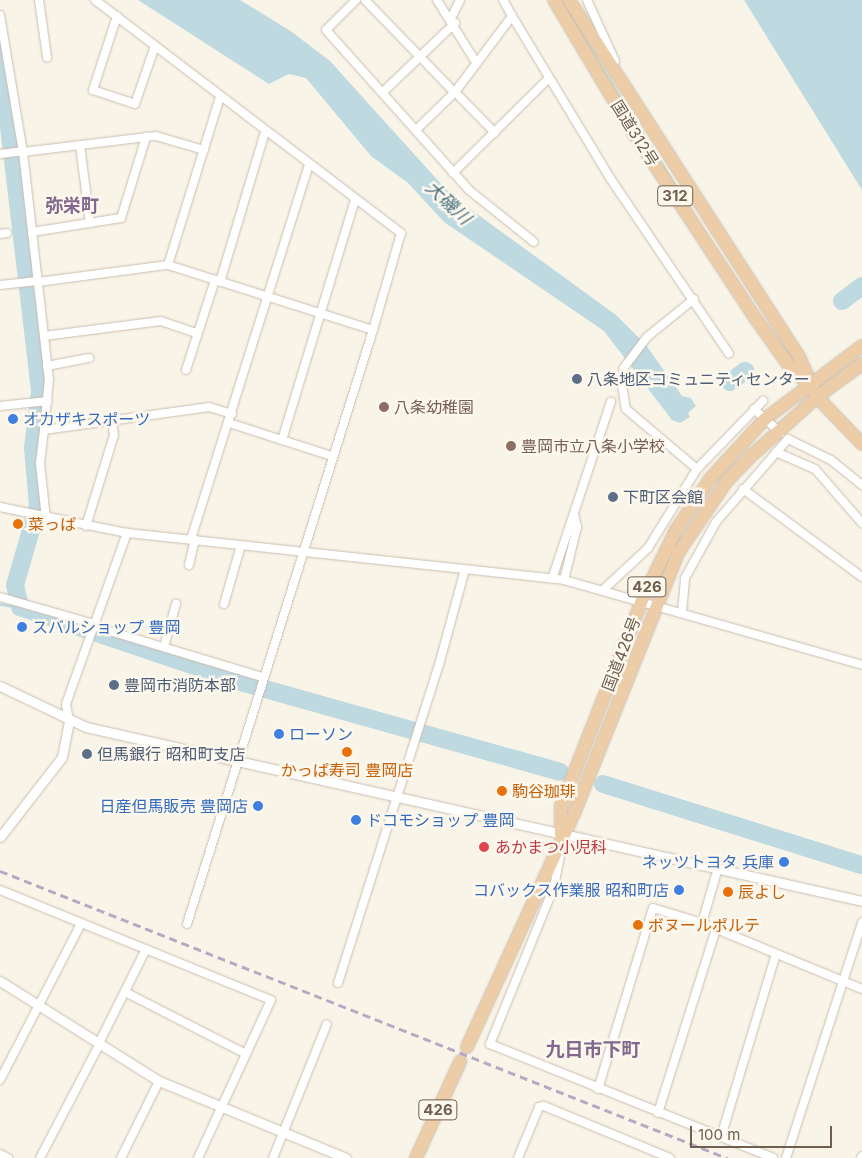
<!DOCTYPE html>
<html>
<head>
<meta charset="utf-8">
<style>
  body { margin:0 }
  #map { position:relative; width:862px; height:1158px; overflow:hidden; background:#f9f4e8; font-family:Inter,"Noto Sans JP",sans-serif }
  div>[style] { position:absolute }
  [style*='--x'] { left:calc(var(--x)*1px); top:calc(var(--y)*1px); width:calc(var(--w)*1px); rotate:calc(var(--a)*1deg) }
  .green>* { inset:0; background:#d2e5c8 }
  .water>* { inset:0; background:#bfd9e1 }
  .stream>* { height:3px; margin:-1.5px; padding:0 1.5px; transform-origin:1.5px; border-radius:1.5px; background:#bfd9e1 }
  .river>* { height:18px; margin:-9px; padding:0 9px; transform-origin:9px; border-radius:9px; background:#bfd9e1 }
  .roads { filter:drop-shadow(0 0 1px #cabdaf) drop-shadow(0 0 1px #cabdaf) }
  .minor>* { height:8px; margin:-4px; padding:0 4px; transform-origin:4px; border-radius:4px; background:#fff }
  .tertiary>* { height:9px; margin:-4.5px; padding:0 4.5px; transform-origin:4.5px; border-radius:4.5px; background:#fff }
  .trunk>* { height:12px; margin:-6px; padding:0 6px; transform-origin:6px; border-radius:6px; background:#edcda8 }
  .rail>* { height:3px; margin-top:-1.5px; transform-origin:0; background:repeating-linear-gradient(90deg,#b8a8c2 0 8px,transparent 0 13px) }
  .dots>* { width:14px; height:14px; translate:-50% -50%; box-sizing:border-box; border:2px solid #fdf8ee; border-radius:50% }
  span { translate:-50% -50%; white-space:nowrap; text-align:center; line-height:1.15; -webkit-text-stroke:5px #fdf8ee; paint-order:stroke }
  .shield-label span { padding:1px 4px; background:#fdf8ee; border:1px solid; border-radius:4px; -webkit-text-stroke-width:0 }
  .shield-label { font-size:15px; color:#705e4f; font-weight:700 }
  .street-label { font-size:16px; color:#705e4f }
  .service-label { font-size:16px; color:#4e5e75 }
  .left { translate:0 -50%; text-align:left }
  .education-label { font-size:16px; color:#785e54 }
  .shop-label { font-size:16px; color:#366cbe }
  .right { translate:-100% -50%; text-align:right }
  .food-label { font-size:16px; color:#c56008 }
  .health-label { font-size:16px; color:#be3a42 }
  .water-label { font-size:18px; color:#4c7480; font-style:italic }
  .neighbourhood-label { font-size:18px; color:#83678c; font-weight:700 }
  .quarter-label { font-size:19px; color:#83678c; font-weight:700 }
  .scale { position:absolute; left:690px; top:1126px; width:142px; height:22px; box-sizing:border-box; border:2px solid #705e4f; border-top:0; padding-left:6px; font-size:15px; line-height:18px; white-space:nowrap; color:#705e4f; -webkit-text-stroke:4px #fdf8ee; paint-order:stroke }
</style>
</head>
<body>
<div id="map">
  <div class="green">
    <div style="clip-path:polygon(558px 0,562px 0,695px 214px,646px 144px)"></div>
  </div>
  <div class="water">
    <div style="clip-path:polygon(138px 0,240px 0,292px 32px,330px 61px,451px 195px,616px 315px,646px 345px,682px 396px,691px 398px,696px 406px,688px 413px,690px 417px,680px 423px,672px 420px,604px 331px,444px 222px,408px 183px,371px 156px,306px 78px,289px 74px,269px 84px)"></div>
    <div style="clip-path:polygon(744px 0,862px 0,862px 190px)"></div>
  </div>
  <div class="stream">
    <div style="--x:0;--y:604;--w:20;--a:9"></div>
  </div>
  <div class="river">
    <div style="--x:0;--y:50;--w:345;--a:83.3"></div>
    <div style="--x:40;--y:393;--w:55;--a:97.3"></div>
    <div style="--x:33;--y:448;--w:58;--a:85.1"></div>
    <div style="--x:38;--y:506;--w:82;--a:106.2"></div>
    <div style="--x:15;--y:585;--w:23;--a:77"></div>
    <div style="--x:20;--y:607;--w:237;--a:18.7"></div>
    <div style="--x:244;--y:683;--w:328;--a:15.7"></div>
    <div style="--x:842;--y:301;--w:25;--a:-37"></div>
    <div style="--x:730;--y:382;--w:19;--a:-36"></div>
    <div style="--x:603;--y:784;--w:271;--a:17.4"></div>
  </div>
  <div class="roads">
    <div class="minor">
      <div style="--x:39;--y:0;--w:58;--a:82"></div>
      <div style="--x:95;--y:0;--w:385;--a:37.3"></div>
      <div style="--x:401;--y:233;--w:101;--a:106.1"></div>
      <div style="--x:373;--y:330;--w:215;--a:-162.4"></div>
      <div style="--x:168;--y:265;--w:176;--a:-72.8"></div>
      <div style="--x:356;--y:0;--w:42;--a:135"></div>
      <div style="--x:326;--y:30;--w:215;--a:48.2"></div>
      <div style="--x:469;--y:190;--w:83;--a:38.7"></div>
      <div style="--x:365;--y:0;--w:128;--a:45.9"></div>
      <div style="--x:437;--y:0;--w:75;--a:58"></div>
      <div style="--x:587;--y:0;--w:67;--a:65.3"></div>
      <div style="--x:0;--y:15;--w:139;--a:80.5"></div>
      <div style="--x:23;--y:152;--w:228;--a:83.5"></div>
      <div style="--x:49;--y:379;--w:51;--a:95.6"></div>
      <div style="--x:117;--y:16;--w:78;--a:108"></div>
      <div style="--x:93;--y:90;--w:44;--a:18.4"></div>
      <div style="--x:135;--y:104;--w:61;--a:-71"></div>
      <div style="--x:512;--y:16;--w:189;--a:58.8"></div>
      <div style="--x:610;--y:178;--w:212;--a:55.9"></div>
      <div style="--x:451;--y:18;--w:20;--a:-63"></div>
      <div style="--x:383;--y:92;--w:100;--a:-43.8"></div>
      <div style="--x:455;--y:92;--w:57;--a:45.7"></div>
      <div style="--x:416;--y:130;--w:54;--a:-44.3"></div>
      <div style="--x:455;--y:92;--w:95;--a:-53.1"></div>
      <div style="--x:512;--y:16;--w:18;--a:-119"></div>
      <div style="--x:80;--y:145;--w:79;--a:82.7"></div>
      <div style="--x:23;--y:152;--w:134;--a:-6.9"></div>
      <div style="--x:156;--y:136;--w:50;--a:16.3"></div>
      <div style="--x:0;--y:154;--w:23;--a:-7"></div>
      <div style="--x:453;--y:173;--w:134;--a:-44.7"></div>
      <div style="--x:32;--y:232;--w:90;--a:-8.9"></div>
      <div style="--x:121;--y:218;--w:85;--a:-72.8"></div>
      <div style="--x:0;--y:234;--w:7;--a:-8"></div>
      <div style="--x:38;--y:282;--w:131;--a:-7.5"></div>
      <div style="--x:220;--y:282;--w:157;--a:-73.3"></div>
      <div style="--x:0;--y:285;--w:38;--a:-6"></div>
      <div style="--x:694;--y:299;--w:60;--a:141"></div>
      <div style="--x:647;--y:337;--w:39;--a:127"></div>
      <div style="--x:624;--y:368;--w:17;--a:97"></div>
      <div style="--x:622;--y:385;--w:24;--a:81"></div>
      <div style="--x:626;--y:409;--w:93;--a:40.2"></div>
      <div style="--x:44;--y:336;--w:118;--a:-7.3"></div>
      <div style="--x:161;--y:321;--w:37;--a:19"></div>
      <div style="--x:47;--y:366;--w:43;--a:-10.8"></div>
      <div style="--x:186;--y:370;--w:95;--a:-72.1"></div>
      <div style="--x:0;--y:406;--w:48;--a:-5.9"></div>
      <div style="--x:754;--y:409;--w:36;--a:42"></div>
      <div style="--x:229;--y:423;--w:108;--a:17.8"></div>
      <div style="--x:282;--y:440;--w:252;--a:-73.1"></div>
      <div style="--x:776;--y:452;--w:43;--a:23.6"></div>
      <div style="--x:815;--y:469;--w:72;--a:49"></div>
      <div style="--x:743;--y:489;--w:148;--a:36.5"></div>
      <div style="--x:0;--y:507;--w:130;--a:11.6"></div>
      <div style="--x:127;--y:533;--w:440;--a:6.1"></div>
      <div style="--x:564;--y:580;--w:310;--a:15.9"></div>
      <div style="--x:46;--y:519;--w:56;--a:-96.1"></div>
      <div style="--x:40;--y:463;--w:33;--a:-83"></div>
      <div style="--x:44;--y:430;--w:167;--a:-7.9"></div>
      <div style="--x:209;--y:407;--w:24;--a:17"></div>
      <div style="--x:86;--y:526;--w:95;--a:-72.9"></div>
      <div style="--x:114;--y:435;--w:15;--a:-98"></div>
      <div style="--x:191;--y:539;--w:392;--a:-72.5"></div>
      <div style="--x:189;--y:565;--w:26;--a:-77"></div>
      <div style="--x:552;--y:579;--w:187;--a:-71.6"></div>
      <div style="--x:564;--y:580;--w:55;--a:-76.2"></div>
      <div style="--x:577;--y:527;--w:13;--a:-103"></div>
      <div style="--x:603;--y:590;--w:62;--a:-43"></div>
      <div style="--x:648;--y:548;--w:93;--a:-58.2"></div>
      <div style="--x:697;--y:469;--w:95;--a:-45.9"></div>
      <div style="--x:0;--y:597;--w:98;--a:16"></div>
      <div style="--x:224;--y:604;--w:61;--a:-73.9"></div>
      <div style="--x:682;--y:613;--w:35;--a:-85"></div>
      <div style="--x:685;--y:578;--w:64;--a:-61"></div>
      <div style="--x:716;--y:522;--w:110;--a:-49.1"></div>
      <div style="--x:788;--y:439;--w:48;--a:26"></div>
      <div style="--x:831;--y:460;--w:40;--a:39"></div>
      <div style="--x:93;--y:626;--w:177;--a:16.8"></div>
      <div style="--x:164;--y:647;--w:45;--a:-74.4"></div>
      <div style="--x:69;--y:721;--w:17;--a:-100"></div>
      <div style="--x:66;--y:704;--w:182;--a:-70.4"></div>
      <div style="--x:562;--y:845;--w:43;--a:100.8"></div>
      <div style="--x:554;--y:887;--w:170;--a:112.2"></div>
      <div style="--x:490;--y:1044;--w:305;--a:21.9"></div>
      <div style="--x:0;--y:890;--w:292;--a:22.1"></div>
      <div style="--x:271;--y:1000;--w:174;--a:114.8"></div>
      <div style="--x:702;--y:923;--w:57;--a:-73.8"></div>
      <div style="--x:187;--y:924;--w:622;--a:-72.61"></div>
      <div style="--x:338;--y:983;--w:334;--a:-72.4"></div>
      <div style="--x:439;--y:665;--w:99;--a:-74.8"></div>
      <div style="--x:125;--y:992;--w:136;--a:27.1"></div>
      <div style="--x:99;--y:1043;--w:105;--a:-63.4"></div>
      <div style="--x:0;--y:1080;--w:176;--a:-62.6"></div>
      <div style="--x:598;--y:1089;--w:189;--a:-73.1"></div>
      <div style="--x:653;--y:908;--w:51;--a:17"></div>
      <div style="--x:702;--y:923;--w:173;--a:22.4"></div>
      <div style="--x:658;--y:1113;--w:193;--a:-72.5"></div>
      <div style="--x:721;--y:1137;--w:191;--a:-73.3"></div>
      <div style="--x:0;--y:1154;--w:9;--a:27"></div>
      <div style="--x:40;--y:1158;--w:130;--a:-62.4"></div>
      <div style="--x:121;--y:1158;--w:86;--a:-63.7"></div>
      <div style="--x:273;--y:1158;--w:144;--a:-68.1"></div>
      <div style="--x:518;--y:1158;--w:55;--a:-67.6"></div>
      <div style="--x:539;--y:1107;--w:5;--a:-11"></div>
      <div style="--x:544;--y:1106;--w:136;--a:22.4"></div>
      <div style="--x:786;--y:1158;--w:248;--a:-72.1"></div>
      <div style="--x:861;--y:1158;--w:2;--a:-63"></div>
    </div>
    <div class="tertiary">
      <div style="--x:0;--y:686;--w:95;--a:25.5"></div>
      <div style="--x:86;--y:727;--w:795;--a:12.64"></div>
      <div style="--x:0;--y:837;--w:101;--a:-52.2"></div>
      <div style="--x:62;--y:757;--w:37;--a:-79"></div>
      <div style="--x:0;--y:981;--w:188;--a:32.2"></div>
      <div style="--x:159;--y:1081;--w:202;--a:22.4"></div>
    </div>
    <div class="trunk">
      <div style="--x:554;--y:0;--w:150;--a:59.2"></div>
      <div style="--x:631;--y:129;--w:227;--a:56.7"></div>
      <div style="--x:756;--y:319;--w:57;--a:54.9"></div>
      <div style="--x:789;--y:366;--w:23;--a:43"></div>
      <div style="--x:569;--y:0;--w:425;--a:57.2"></div>
      <div style="--x:799;--y:357;--w:44;--a:65.8"></div>
      <div style="--x:817;--y:397;--w:65;--a:46.2"></div>
      <div style="--x:561;--y:834;--w:28;--a:-90"></div>
      <div style="--x:561;--y:806;--w:221;--a:-68.5"></div>
      <div style="--x:642;--y:600;--w:78;--a:-64.1"></div>
      <div style="--x:676;--y:530;--w:61;--a:-56.3"></div>
      <div style="--x:710;--y:479;--w:81;--a:-47.5"></div>
      <div style="--x:765;--y:419;--w:121;--a:-37"></div>
      <div style="--x:467;--y:1047;--w:260;--a:-65.4"></div>
      <div style="--x:575;--y:811;--w:278;--a:-68.2"></div>
      <div style="--x:678;--y:553;--w:86;--a:-55.9"></div>
      <div style="--x:726;--y:482;--w:35;--a:-46"></div>
      <div style="--x:750;--y:457;--w:90;--a:-41.8"></div>
      <div style="--x:817;--y:397;--w:56;--a:-36.3"></div>
      <div style="--x:416;--y:1158;--w:106;--a:-65.4"></div>
    </div>
  </div>
  <div class="rail">
    <div style="--x:0;--y:871;--w:782;--a:21.54"></div>
  </div>
  <div class="dots">
    <div style="left:577px;top:379px;background:#5c6f8a"></div>
    <div style="left:384px;top:407px;background:#8d6e63"></div>
    <div style="left:13px;top:419px;background:#3f7fe0"></div>
    <div style="left:511px;top:446px;background:#8d6e63"></div>
    <div style="left:613px;top:497px;background:#5c6f8a"></div>
    <div style="left:18px;top:524px;background:#e8710a"></div>
    <div style="left:22px;top:627px;background:#3f7fe0"></div>
    <div style="left:114px;top:685px;background:#5c6f8a"></div>
    <div style="left:279px;top:734px;background:#3f7fe0"></div>
    <div style="left:347px;top:752px;background:#e8710a"></div>
    <div style="left:87px;top:754px;background:#5c6f8a"></div>
    <div style="left:502px;top:791px;background:#e8710a"></div>
    <div style="left:258px;top:806px;background:#3f7fe0"></div>
    <div style="left:356px;top:820px;background:#3f7fe0"></div>
    <div style="left:484px;top:847px;background:#e0444e"></div>
    <div style="left:784px;top:862px;background:#3f7fe0"></div>
    <div style="left:679px;top:890px;background:#3f7fe0"></div>
    <div style="left:728px;top:892px;background:#e8710a"></div>
    <div style="left:638px;top:925px;background:#e8710a"></div>
  </div>
  <div class="shield-label">
    <span style="left:675px;top:196px">312</span>
    <span style="left:647px;top:587px">426</span>
    <span style="left:438px;top:1110px">426</span>
  </div>
  <div class="street-label">
    <span style="left:635px;top:133px;rotate:58deg">国道312号</span>
    <span style="left:621px;top:654px;rotate:-69deg">国道426号</span>
  </div>
  <div class="service-label">
    <span class="left" style="left:587px;top:379px">八条地区コミュニティセンター</span>
    <span class="left" style="left:623px;top:497px">下町区会館</span>
    <span class="left" style="left:124px;top:685px">豊岡市消防本部</span>
    <span class="left" style="left:97px;top:754px">但馬銀行 昭和町支店</span>
  </div>
  <div class="education-label">
    <span class="left" style="left:394px;top:407px">八条幼稚園</span>
    <span class="left" style="left:521px;top:446px">豊岡市立八条小学校</span>
  </div>
  <div class="shop-label">
    <span class="left" style="left:23px;top:419px">オカザキスポーツ</span>
    <span class="left" style="left:32px;top:627px">スバルショップ 豊岡</span>
    <span class="left" style="left:289px;top:734px">ローソン</span>
    <span class="right" style="left:248px;top:806px">日産但馬販売 豊岡店</span>
    <span class="left" style="left:366px;top:820px">ドコモショップ 豊岡</span>
    <span class="right" style="left:774px;top:862px">ネッツトヨタ 兵庫</span>
    <span class="right" style="left:669px;top:890px">コバックス作業服 昭和町店</span>
  </div>
  <div class="food-label">
    <span class="left" style="left:28px;top:524px">菜っぱ</span>
    <span style="left:347px;top:770px">かっぱ寿司 豊岡店</span>
    <span class="left" style="left:512px;top:791px">駒谷珈琲</span>
    <span class="left" style="left:738px;top:892px">辰よし</span>
    <span class="left" style="left:648px;top:925px">ボヌールポルテ</span>
  </div>
  <div class="health-label">
    <span class="left" style="left:495px;top:847px">あかまつ小児科</span>
  </div>
  <div class="water-label">
    <span style="left:448px;top:203px;rotate:43deg">大磯川</span>
  </div>
  <div class="neighbourhood-label">
    <span style="left:72px;top:206px">弥栄町</span>
  </div>
  <div class="quarter-label">
    <span style="left:593px;top:1050px">九日市下町</span>
  </div>
  <div class="scale">100 m</div>
</div>
</body>
</html>
